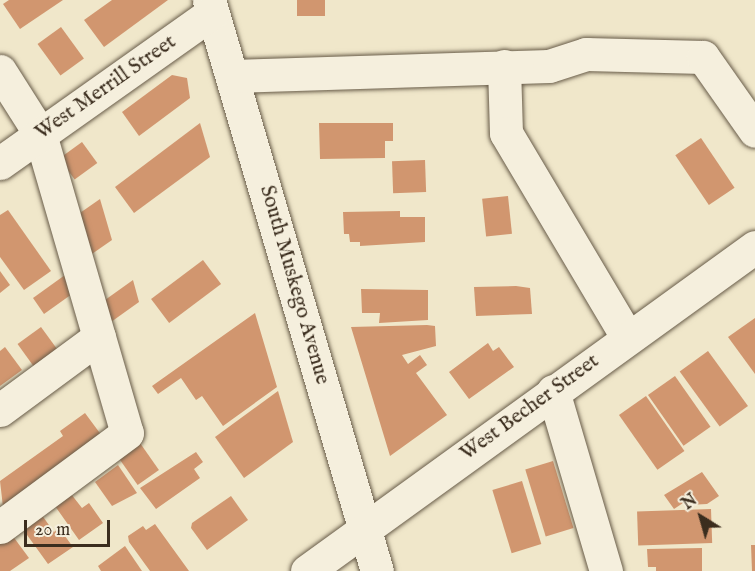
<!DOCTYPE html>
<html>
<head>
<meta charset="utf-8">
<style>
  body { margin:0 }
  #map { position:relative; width:755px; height:571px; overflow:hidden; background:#f0e7ca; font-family:"IM FELL English",serif }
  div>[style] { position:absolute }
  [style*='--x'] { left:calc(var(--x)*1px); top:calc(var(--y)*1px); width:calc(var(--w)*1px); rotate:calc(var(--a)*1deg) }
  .building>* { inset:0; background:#d1966f; transform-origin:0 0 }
  .roads { filter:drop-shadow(0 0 2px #685c49) drop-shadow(0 0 2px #685c49) }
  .minor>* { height:33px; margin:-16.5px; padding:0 16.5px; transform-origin:16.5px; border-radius:16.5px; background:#f5efdd }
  span { translate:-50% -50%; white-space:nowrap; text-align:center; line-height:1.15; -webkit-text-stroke:5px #f5efdd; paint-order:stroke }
  .street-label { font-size:21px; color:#3b2d1e }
  .north { position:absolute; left:671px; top:487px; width:60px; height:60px; -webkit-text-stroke:4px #f5efdd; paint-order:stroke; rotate:323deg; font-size:16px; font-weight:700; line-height:24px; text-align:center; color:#3b2d1e }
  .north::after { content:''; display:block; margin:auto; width:21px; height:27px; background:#3b2d1e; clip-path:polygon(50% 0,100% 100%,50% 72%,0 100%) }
  .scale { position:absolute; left:24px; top:520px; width:86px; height:27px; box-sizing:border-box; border:3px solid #3b2d1e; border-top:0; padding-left:8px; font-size:18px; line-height:21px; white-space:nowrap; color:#3b2d1e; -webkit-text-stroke:4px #f5efdd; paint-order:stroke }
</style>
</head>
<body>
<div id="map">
  <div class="building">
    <div style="clip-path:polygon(9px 0,63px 0,20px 29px,3px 4px)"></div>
    <div style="clip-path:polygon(112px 0,168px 0,104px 47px,84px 20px)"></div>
    <div style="left:297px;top:0;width:28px;height:16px"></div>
    <div style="left:61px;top:27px;width:39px;height:29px;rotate:54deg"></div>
    <div style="clip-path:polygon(172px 75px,187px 78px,190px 98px,139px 136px,122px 112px)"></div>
    <div style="clip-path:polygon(200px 123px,210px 157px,134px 213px,115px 187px)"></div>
    <div style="clip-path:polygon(319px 123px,393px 123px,393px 141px,385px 141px,385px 158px,320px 159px)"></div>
    <div style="left:701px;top:138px;width:60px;height:31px;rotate:56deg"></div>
    <div style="left:82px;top:142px;width:26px;height:28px;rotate:54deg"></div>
    <div style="left:425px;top:160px;width:32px;height:33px;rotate:88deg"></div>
    <div style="left:508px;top:196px;width:38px;height:26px;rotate:84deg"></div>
    <div style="clip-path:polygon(100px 199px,112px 240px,89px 256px,77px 215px)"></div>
    <div style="clip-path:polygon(8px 210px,51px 271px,24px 290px,0 257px,0 215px)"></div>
    <div style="clip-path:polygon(400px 211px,400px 217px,425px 217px,425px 242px,360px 246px,360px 242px,350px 242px,349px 234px,344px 234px,343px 212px)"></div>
    <div style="left:203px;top:260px;width:30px;height:65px;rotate:53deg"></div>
    <div style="clip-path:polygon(0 271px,10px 285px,0 293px)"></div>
    <div style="clip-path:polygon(65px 275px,72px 294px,44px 314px,33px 298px)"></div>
    <div style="clip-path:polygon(133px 280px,139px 302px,111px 322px,105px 300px)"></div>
    <div style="clip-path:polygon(516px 286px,530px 288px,532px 314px,476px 316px,474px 287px)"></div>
    <div style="clip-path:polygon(361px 289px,428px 290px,428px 320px,379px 323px,380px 313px,362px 313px)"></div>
    <div style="clip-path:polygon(255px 313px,277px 387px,223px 426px,202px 396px,196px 400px,181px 378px,158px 394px,152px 386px)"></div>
    <div style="clip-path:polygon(755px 318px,755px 374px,728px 337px)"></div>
    <div style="clip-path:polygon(427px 325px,435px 326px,436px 346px,402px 355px,408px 364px,420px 355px,427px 365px,416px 373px,447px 415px,390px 456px,351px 327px)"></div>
    <div style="left:41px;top:327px;width:27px;height:29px;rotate:54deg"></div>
    <div style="clip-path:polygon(488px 343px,493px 351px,499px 347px,514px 367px,469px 399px,449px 372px)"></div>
    <div style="clip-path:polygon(5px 347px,22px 370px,0 386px,0 351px)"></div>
    <div style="left:708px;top:351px;width:68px;height:35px;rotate:54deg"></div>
    <div style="left:675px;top:376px;width:62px;height:33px;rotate:55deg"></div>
    <div style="clip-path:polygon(278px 391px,293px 442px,244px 478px,215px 437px)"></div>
    <div style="left:646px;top:396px;width:67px;height:33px;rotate:55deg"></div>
    <div style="clip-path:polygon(85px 413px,102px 436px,3px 507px,0 481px,63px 436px,60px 431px)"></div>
    <div style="left:140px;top:443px;width:33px;height:26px;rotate:55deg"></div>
    <div style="clip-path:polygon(196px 452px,203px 462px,194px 469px,200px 478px,156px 509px,140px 488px)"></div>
    <div style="left:553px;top:461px;width:70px;height:29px;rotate:73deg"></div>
    <div style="clip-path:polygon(118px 465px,137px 493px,112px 506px,95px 482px)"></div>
    <div style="clip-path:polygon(702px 472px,719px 496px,707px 504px,688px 505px,686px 501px,674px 509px,664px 495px)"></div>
    <div style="left:522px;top:481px;width:66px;height:31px;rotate:73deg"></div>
    <div style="clip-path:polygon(71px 494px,82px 508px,89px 503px,103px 523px,79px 540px,55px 506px)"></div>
    <div style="clip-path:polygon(231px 496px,248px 520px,207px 550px,191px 528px,192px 523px)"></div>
    <div style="left:711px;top:509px;width:34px;height:74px;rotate:88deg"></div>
    <div style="clip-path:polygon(41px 514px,54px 532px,59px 528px,73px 547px,48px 564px,22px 528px)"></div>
    <div style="clip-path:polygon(155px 524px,189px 571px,150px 571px,129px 542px,128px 536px,143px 526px,146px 530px)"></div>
    <div style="clip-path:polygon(12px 535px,29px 558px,10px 571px,0 571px,0 544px)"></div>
    <div style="clip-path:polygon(751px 545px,755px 545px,755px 571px,752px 571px)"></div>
    <div style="clip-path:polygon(125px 546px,142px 571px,101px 571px,98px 566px)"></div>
    <div style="clip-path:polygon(702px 548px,702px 571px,656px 571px,656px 567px,648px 567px,647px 549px)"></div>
  </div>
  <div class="roads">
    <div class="minor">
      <div style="--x:209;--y:0;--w:595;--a:73.61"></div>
      <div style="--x:504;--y:66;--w:67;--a:88.3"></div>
      <div style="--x:506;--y:133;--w:237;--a:59.3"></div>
      <div style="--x:0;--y:71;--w:75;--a:57.6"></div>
      <div style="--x:40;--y:134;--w:311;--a:73.8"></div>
      <div style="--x:127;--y:433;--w:158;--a:143.5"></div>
      <div style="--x:232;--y:76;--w:317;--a:-1.8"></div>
      <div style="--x:549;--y:66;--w:39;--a:-18"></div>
      <div style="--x:586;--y:54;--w:117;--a:1.5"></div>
      <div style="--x:703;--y:57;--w:90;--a:54.9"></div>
      <div style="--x:0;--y:163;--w:260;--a:-35.3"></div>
      <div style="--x:553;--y:391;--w:188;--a:73.6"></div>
      <div style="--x:0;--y:410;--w:123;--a:-36.4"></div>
      <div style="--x:307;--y:571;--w:553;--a:-35.87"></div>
    </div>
  </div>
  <div class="street-label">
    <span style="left:106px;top:88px;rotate:-35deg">West Merrill Street</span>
    <span style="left:294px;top:285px;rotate:74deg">South Muskego Avenue</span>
    <span style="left:530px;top:408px;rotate:-36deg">West Becher Street</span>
  </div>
  <div class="north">N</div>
  <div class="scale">20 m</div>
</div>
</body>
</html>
